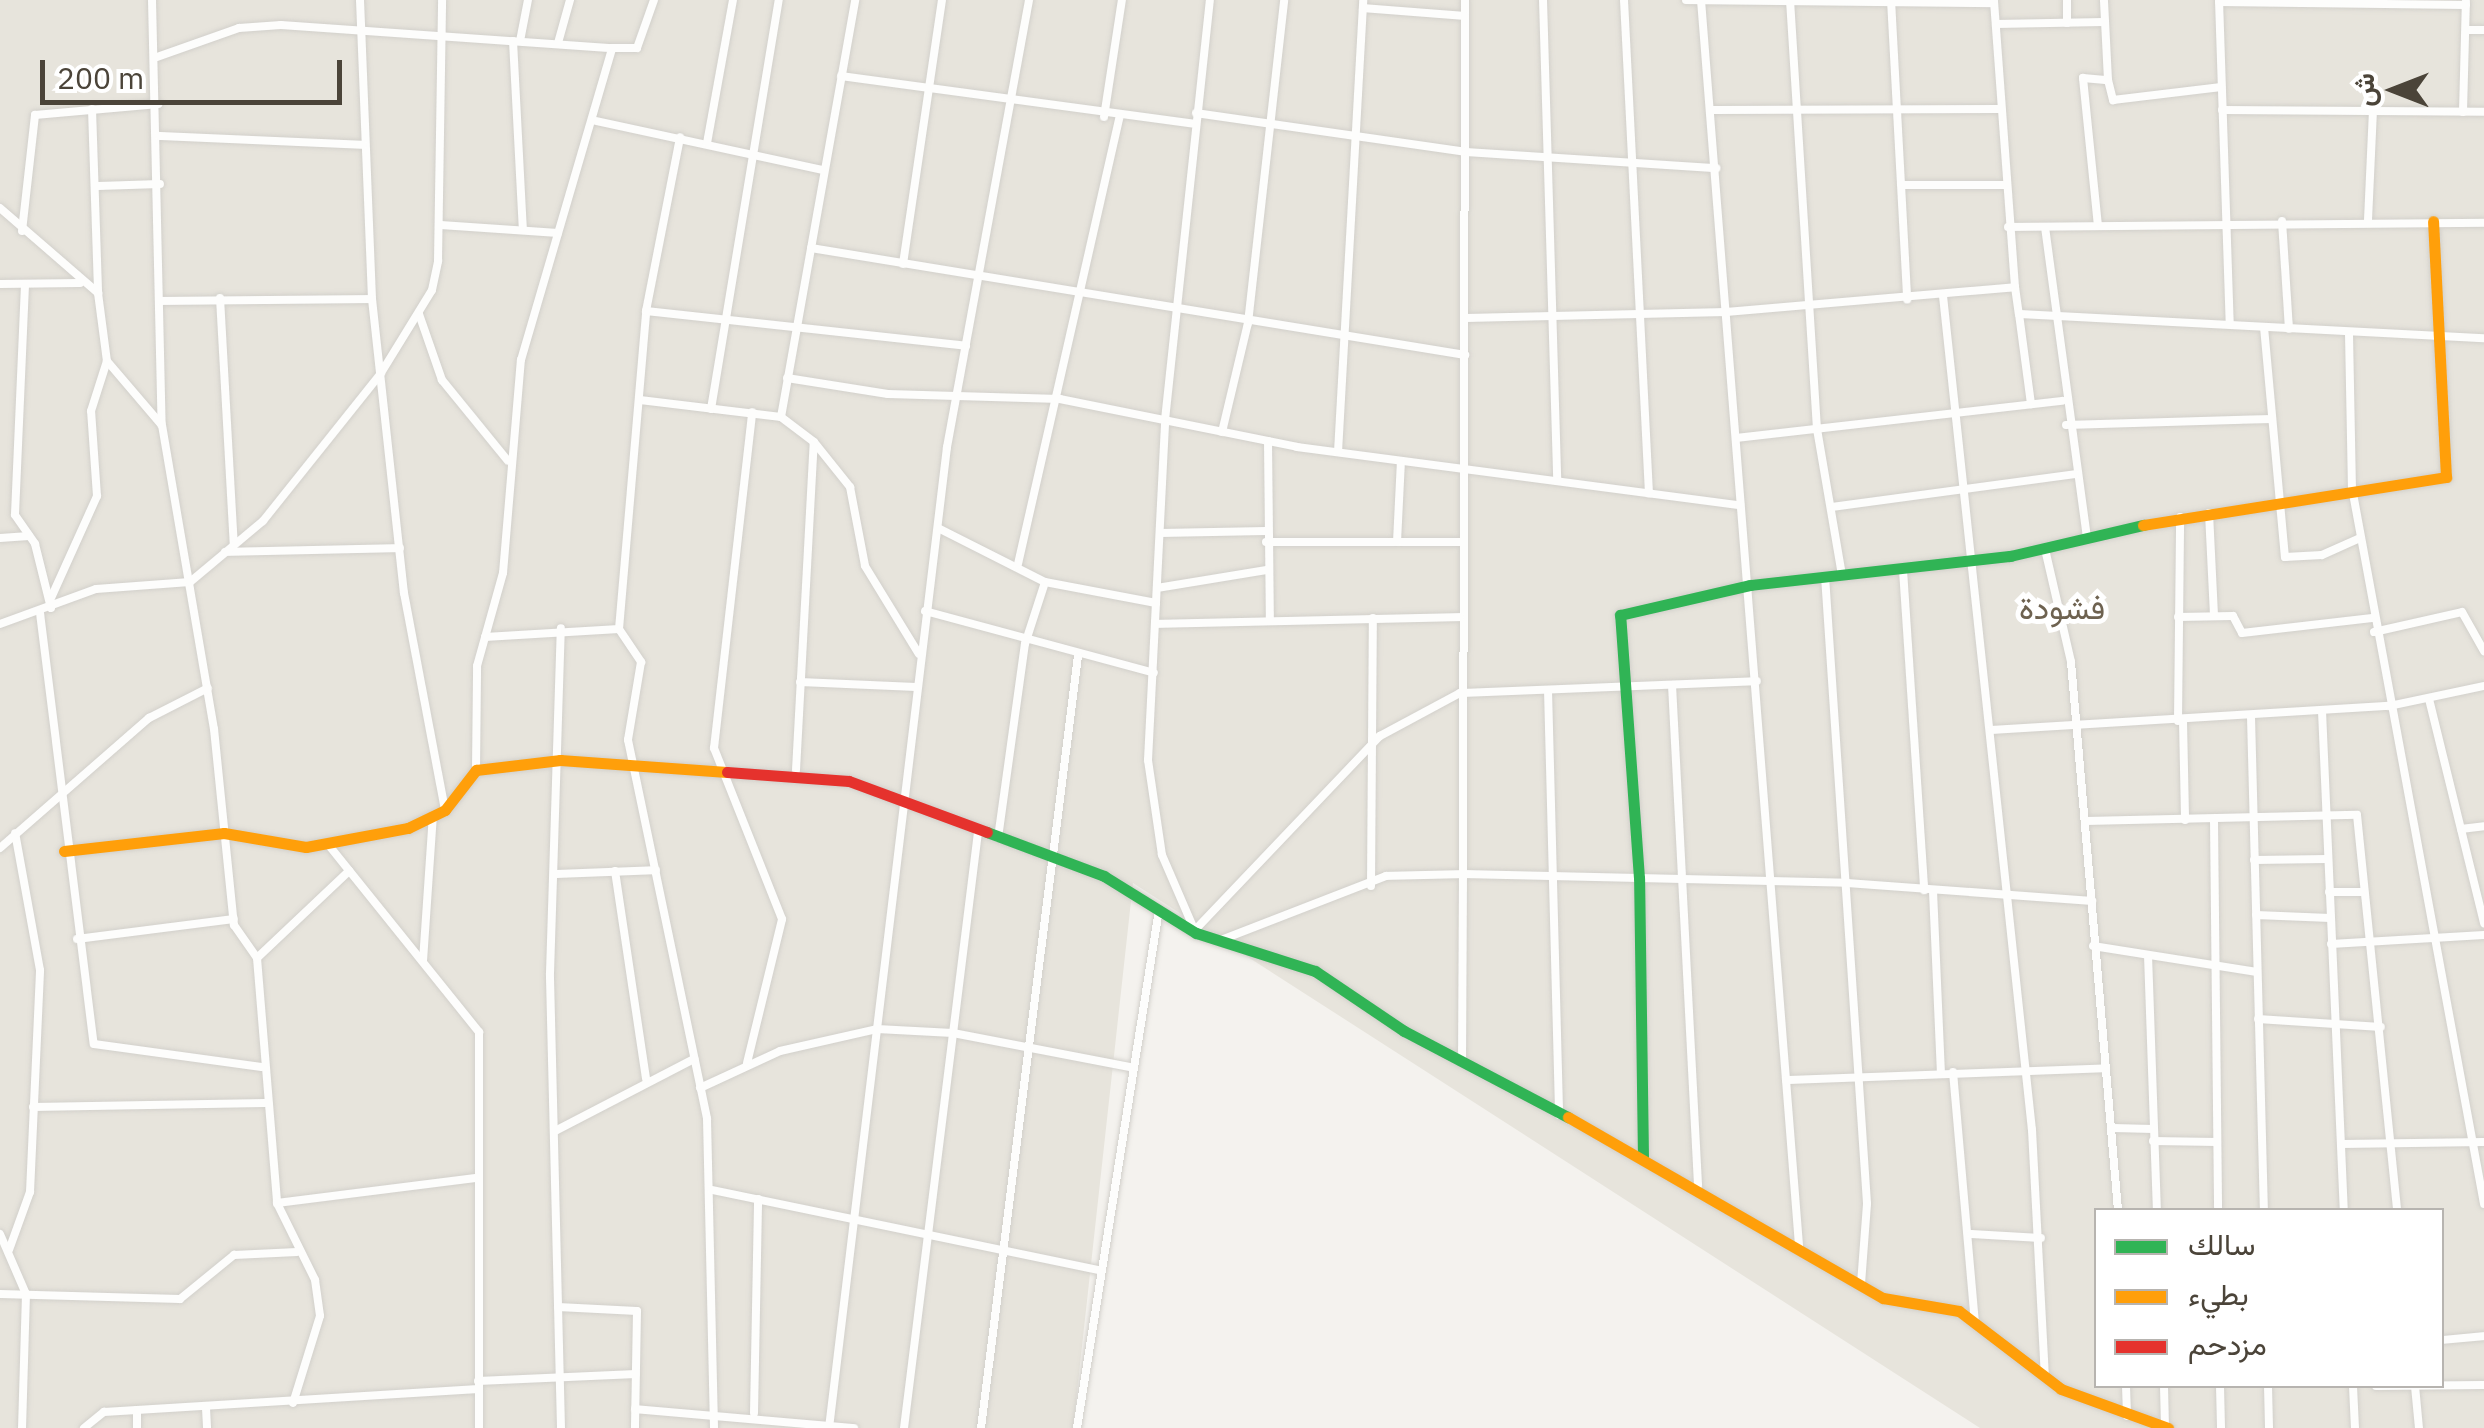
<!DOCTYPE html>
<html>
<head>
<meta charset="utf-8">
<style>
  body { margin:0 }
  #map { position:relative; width:2484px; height:1428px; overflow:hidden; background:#f4f2ee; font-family:"IBM Plex Sans",Vazirmatn,sans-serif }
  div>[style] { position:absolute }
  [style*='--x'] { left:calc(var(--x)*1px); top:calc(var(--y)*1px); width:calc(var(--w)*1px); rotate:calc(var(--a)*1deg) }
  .residential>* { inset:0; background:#e7e4dc }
  .roads { filter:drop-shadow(0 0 2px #d2d0cb) drop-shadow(0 0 2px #d2d0cb) }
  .street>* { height:8px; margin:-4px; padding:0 4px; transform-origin:4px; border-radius:4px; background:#fdfdfc }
  .fast>* { height:11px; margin:-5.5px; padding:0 5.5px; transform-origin:5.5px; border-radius:5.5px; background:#30b455 }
  .slow>* { height:11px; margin:-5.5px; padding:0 5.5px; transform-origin:5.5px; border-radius:5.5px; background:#ff9f0a }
  .jam>* { height:11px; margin:-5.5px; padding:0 5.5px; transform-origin:5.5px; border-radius:5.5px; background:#e5322d }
  span { translate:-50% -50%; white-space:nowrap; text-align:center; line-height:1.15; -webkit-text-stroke:10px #fff; paint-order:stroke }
  .neighbourhood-label { font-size:32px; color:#6e6250 }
  .legend { position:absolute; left:2094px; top:1208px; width:350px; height:180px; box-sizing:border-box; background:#fff; border:2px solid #b7b4b0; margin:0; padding:12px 18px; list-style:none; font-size:30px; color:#4b4439 }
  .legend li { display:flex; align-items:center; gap:20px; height:50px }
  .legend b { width:50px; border:2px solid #b7b4b0 }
  .north { position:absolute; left:2344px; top:40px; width:100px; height:100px; -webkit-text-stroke:8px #fff; paint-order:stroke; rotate:270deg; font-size:28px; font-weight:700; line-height:40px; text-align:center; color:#4b4439 }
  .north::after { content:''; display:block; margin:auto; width:35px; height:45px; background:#4b4439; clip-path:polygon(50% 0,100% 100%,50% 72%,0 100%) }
  .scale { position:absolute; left:40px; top:60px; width:302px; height:45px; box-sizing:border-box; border:5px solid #4b4439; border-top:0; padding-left:12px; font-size:30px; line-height:35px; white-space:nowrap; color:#4b4439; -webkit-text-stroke:8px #fff; paint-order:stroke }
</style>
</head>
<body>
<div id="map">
  <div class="residential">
    <div style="clip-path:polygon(evenodd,0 0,2484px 0,2484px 1428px,1980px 1428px,1133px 883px,1073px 1428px,0 1428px,0 0,2096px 1210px,2442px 1210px,2442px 1386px,2096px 1386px,2096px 1210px)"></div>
  </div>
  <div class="roads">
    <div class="street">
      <div style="--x:152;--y:0;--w:425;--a:88.7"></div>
      <div style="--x:162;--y:425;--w:308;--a:80.3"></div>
      <div style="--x:214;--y:729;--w:197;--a:84.2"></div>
      <div style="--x:234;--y:925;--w:40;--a:55.1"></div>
      <div style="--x:257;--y:958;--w:246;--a:85.3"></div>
      <div style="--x:277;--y:1203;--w:86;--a:63.7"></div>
      <div style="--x:315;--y:1280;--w:36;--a:82"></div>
      <div style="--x:320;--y:1316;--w:91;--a:107.2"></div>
      <div style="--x:360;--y:0;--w:299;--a:87.7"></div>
      <div style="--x:372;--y:299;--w:296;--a:83.8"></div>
      <div style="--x:404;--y:593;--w:221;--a:79.3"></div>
      <div style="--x:1465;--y:0;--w:874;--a:90.13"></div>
      <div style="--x:1463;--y:874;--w:384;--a:1.3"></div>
      <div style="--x:1847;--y:883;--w:246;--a:4.2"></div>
      <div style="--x:1543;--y:0;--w:481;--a:88.3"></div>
      <div style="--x:1624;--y:0;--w:494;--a:87.1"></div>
      <div style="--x:1686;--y:0;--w:308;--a:0.6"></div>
      <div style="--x:1701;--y:0;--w:1250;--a:85.5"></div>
      <div style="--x:1790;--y:0;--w:430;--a:86.4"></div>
      <div style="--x:1817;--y:429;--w:148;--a:80.3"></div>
      <div style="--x:1891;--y:0;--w:300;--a:86.9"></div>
      <div style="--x:2219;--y:0;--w:324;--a:88.1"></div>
      <div style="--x:2219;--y:2;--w:247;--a:0.7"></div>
      <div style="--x:1363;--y:8;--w:102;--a:4.5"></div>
      <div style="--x:2067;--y:23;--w:23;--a:-90"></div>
      <div style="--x:1996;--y:24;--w:108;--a:-1.1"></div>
      <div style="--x:2466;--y:30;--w:18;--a:0"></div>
      <div style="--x:513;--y:41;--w:188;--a:87"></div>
      <div style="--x:520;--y:41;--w:42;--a:-79"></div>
      <div style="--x:558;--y:43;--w:45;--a:-74.4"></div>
      <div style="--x:157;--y:57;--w:87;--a:-19.5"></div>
      <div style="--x:239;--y:28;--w:42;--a:-4.1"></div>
      <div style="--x:281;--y:25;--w:332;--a:4"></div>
      <div style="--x:841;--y:76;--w:356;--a:7.7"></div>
      <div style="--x:2108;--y:80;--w:21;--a:76"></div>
      <div style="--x:2113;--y:100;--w:109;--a:-6.9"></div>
      <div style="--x:92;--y:109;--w:184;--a:88.1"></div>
      <div style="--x:1712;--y:110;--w:288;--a:-0.2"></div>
      <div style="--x:2222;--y:110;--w:262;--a:0.4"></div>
      <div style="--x:2463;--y:112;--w:111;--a:-88.5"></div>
      <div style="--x:1196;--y:113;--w:273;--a:8.2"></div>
      <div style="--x:1466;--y:152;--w:251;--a:3.7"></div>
      <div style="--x:1104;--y:117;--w:118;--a:-81.3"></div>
      <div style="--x:596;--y:121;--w:232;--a:12.2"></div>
      <div style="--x:159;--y:136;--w:204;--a:2.5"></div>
      <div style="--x:707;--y:143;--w:145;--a:-79.7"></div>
      <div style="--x:1902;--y:185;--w:103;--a:0"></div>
      <div style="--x:98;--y:186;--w:62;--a:-1.8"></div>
      <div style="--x:0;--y:208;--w:130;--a:40.9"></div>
      <div style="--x:98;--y:293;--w:69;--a:82.5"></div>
      <div style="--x:107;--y:361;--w:82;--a:49.5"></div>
      <div style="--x:2368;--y:220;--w:109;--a:-87.4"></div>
      <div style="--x:2282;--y:221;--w:108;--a:86.3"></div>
      <div style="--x:441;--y:225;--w:117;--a:3.9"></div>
      <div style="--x:2098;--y:226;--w:149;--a:-95.8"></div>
      <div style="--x:2083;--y:78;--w:25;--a:5"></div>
      <div style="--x:2108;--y:80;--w:80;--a:-92.9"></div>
      <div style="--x:2008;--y:227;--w:476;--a:-0.5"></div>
      <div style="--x:2045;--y:227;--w:314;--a:82.3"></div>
      <div style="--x:22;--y:231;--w:117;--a:-83.6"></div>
      <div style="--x:35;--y:115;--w:124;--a:-5.1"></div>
      <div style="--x:811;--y:248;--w:663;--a:9.29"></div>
      <div style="--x:903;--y:264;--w:267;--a:-81.6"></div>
      <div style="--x:0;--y:284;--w:80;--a:-0.7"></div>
      <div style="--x:25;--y:285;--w:230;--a:92.5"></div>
      <div style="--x:15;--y:515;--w:35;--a:55"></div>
      <div style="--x:35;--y:544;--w:66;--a:76"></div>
      <div style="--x:2015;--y:287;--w:27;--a:82"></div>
      <div style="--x:2019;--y:314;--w:466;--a:3"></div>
      <div style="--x:1943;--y:296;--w:839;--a:83.91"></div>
      <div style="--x:2032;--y:1130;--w:246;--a:87"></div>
      <div style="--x:220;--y:298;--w:247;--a:86.8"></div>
      <div style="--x:161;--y:301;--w:211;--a:-0.5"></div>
      <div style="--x:646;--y:311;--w:322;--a:6.2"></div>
      <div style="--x:419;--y:314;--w:70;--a:70.8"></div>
      <div style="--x:442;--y:380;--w:104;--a:50.8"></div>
      <div style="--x:2019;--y:314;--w:91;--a:82.4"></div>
      <div style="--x:1466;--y:318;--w:260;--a:-1.3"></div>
      <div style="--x:1726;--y:312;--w:290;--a:-4.9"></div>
      <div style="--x:2015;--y:287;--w:288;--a:-94.2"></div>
      <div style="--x:2264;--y:327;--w:231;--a:84.8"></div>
      <div style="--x:2285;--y:557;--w:37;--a:-3"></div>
      <div style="--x:2322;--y:555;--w:42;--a:-24.1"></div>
      <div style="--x:2349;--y:334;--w:154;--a:88.9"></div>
      <div style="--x:2352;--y:488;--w:728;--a:79.55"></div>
      <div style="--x:787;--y:378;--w:102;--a:9"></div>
      <div style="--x:888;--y:394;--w:172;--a:1.7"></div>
      <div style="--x:1060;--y:399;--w:242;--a:11.4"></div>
      <div style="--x:1297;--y:447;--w:447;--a:7.5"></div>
      <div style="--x:640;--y:400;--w:142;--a:6.9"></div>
      <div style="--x:781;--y:417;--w:41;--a:37.1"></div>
      <div style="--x:814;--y:442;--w:58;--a:51.3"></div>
      <div style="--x:850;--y:487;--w:80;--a:79.2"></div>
      <div style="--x:865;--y:566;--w:103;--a:58.5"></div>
      <div style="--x:711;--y:409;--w:415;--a:-80.6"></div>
      <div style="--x:781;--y:417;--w:424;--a:-79.9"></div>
      <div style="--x:2066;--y:425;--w:206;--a:-1.7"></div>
      <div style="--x:1222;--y:432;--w:112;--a:-76.6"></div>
      <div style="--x:1248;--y:323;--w:325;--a:-83.6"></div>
      <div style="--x:1736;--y:438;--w:328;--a:-6.5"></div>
      <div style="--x:1268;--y:441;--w:179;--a:89.4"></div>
      <div style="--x:1338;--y:452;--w:453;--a:-86.8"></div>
      <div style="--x:1832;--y:507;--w:245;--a:-7.7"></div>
      <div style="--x:2209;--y:513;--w:103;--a:87.2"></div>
      <div style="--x:938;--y:528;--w:120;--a:26.8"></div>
      <div style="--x:1045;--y:582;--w:113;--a:10.7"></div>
      <div style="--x:1160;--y:533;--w:106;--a:-1.1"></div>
      <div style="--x:0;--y:538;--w:29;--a:-4"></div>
      <div style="--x:1266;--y:542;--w:196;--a:0"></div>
      <div style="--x:1397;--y:542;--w:81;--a:-87.2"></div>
      <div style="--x:2045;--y:549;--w:116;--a:77"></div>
      <div style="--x:2071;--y:662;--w:550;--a:85.1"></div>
      <div style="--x:225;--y:552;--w:175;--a:-1.3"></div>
      <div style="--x:1018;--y:564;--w:457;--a:-77.2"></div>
      <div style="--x:1903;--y:570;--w:321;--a:86.2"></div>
      <div style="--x:1825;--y:576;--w:629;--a:86.17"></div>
      <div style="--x:1867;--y:1204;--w:80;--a:94.3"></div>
      <div style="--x:1157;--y:588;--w:111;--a:-9.3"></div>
      <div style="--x:51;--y:598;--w:112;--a:-65.7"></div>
      <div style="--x:97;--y:496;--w:85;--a:-94"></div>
      <div style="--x:91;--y:411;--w:52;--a:-72.3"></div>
      <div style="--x:925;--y:611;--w:237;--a:15.1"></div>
      <div style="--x:40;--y:613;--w:434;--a:82.9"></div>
      <div style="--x:94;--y:1044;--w:169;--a:7.8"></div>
      <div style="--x:2178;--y:617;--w:55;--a:-1"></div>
      <div style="--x:2233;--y:616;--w:19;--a:62"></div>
      <div style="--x:2242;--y:633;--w:131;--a:-6.6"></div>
      <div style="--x:0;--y:624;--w:102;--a:-20"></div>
      <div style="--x:96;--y:589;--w:94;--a:-4.3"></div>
      <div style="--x:190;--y:582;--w:95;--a:-39.9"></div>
      <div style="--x:263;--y:521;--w:189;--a:-51.4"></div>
      <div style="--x:381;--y:373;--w:97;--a:-58.4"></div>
      <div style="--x:432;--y:290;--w:30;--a:-78"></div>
      <div style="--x:438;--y:261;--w:261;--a:-89.1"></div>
      <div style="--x:1156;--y:624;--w:304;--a:-1.3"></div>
      <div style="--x:619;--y:629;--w:319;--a:-85.1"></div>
      <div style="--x:646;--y:311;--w:177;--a:-78.9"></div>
      <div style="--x:2374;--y:632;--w:90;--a:-12.8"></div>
      <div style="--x:2462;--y:612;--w:45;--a:60.6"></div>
      <div style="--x:485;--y:637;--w:134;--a:-3.4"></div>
      <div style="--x:619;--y:629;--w:40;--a:56"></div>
      <div style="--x:641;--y:662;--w:79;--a:99.5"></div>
      <div style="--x:628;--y:740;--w:387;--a:78.2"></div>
      <div style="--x:707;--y:1119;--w:309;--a:88.7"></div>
      <div style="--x:800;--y:682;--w:116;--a:2.5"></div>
      <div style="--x:1672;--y:685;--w:501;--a:87.02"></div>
      <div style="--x:1548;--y:690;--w:425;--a:88.5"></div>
      <div style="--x:2429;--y:699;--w:231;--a:76.2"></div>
      <div style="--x:2322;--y:711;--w:499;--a:87.5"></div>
      <div style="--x:2251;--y:717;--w:493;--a:88.5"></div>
      <div style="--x:2178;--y:721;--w:204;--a:-89.4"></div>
      <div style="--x:2183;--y:721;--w:99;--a:88.8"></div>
      <div style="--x:1991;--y:730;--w:399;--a:-3.5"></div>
      <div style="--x:2389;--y:706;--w:97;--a:-11.9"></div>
      <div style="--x:476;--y:770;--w:104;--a:-89.4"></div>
      <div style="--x:477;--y:666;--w:97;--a:-74.4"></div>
      <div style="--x:503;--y:573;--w:214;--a:-85.2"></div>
      <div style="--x:521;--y:360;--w:325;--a:-73.7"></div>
      <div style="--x:612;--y:48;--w:25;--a:0"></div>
      <div style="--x:637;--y:48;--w:51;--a:-70.5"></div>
      <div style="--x:796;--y:770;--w:328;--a:-86.9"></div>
      <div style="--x:2214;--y:820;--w:390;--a:89.4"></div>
      <div style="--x:2086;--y:821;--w:271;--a:-1.3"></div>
      <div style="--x:2357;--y:815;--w:397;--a:84.2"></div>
      <div style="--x:2461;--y:829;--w:23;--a:-7"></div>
      <div style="--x:998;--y:838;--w:196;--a:-82.1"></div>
      <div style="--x:1025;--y:644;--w:65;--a:-72.1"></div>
      <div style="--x:327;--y:843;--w:243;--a:51.2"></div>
      <div style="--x:479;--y:1032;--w:396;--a:90"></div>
      <div style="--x:0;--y:848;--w:198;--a:-41.1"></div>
      <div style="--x:149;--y:718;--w:66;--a:-27"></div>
      <div style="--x:2254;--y:860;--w:73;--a:-0.8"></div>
      <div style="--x:615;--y:871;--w:210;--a:81.5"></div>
      <div style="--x:554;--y:874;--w:102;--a:-2.2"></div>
      <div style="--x:1371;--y:886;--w:268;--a:-89.6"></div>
      <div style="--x:1933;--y:891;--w:181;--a:87.5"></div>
      <div style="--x:2329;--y:892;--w:35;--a:0"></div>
      <div style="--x:2256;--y:915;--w:74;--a:2.3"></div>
      <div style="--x:1194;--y:929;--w:81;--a:-113.4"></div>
      <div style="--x:1162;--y:855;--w:96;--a:-98.4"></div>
      <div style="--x:1148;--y:760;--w:340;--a:-87.1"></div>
      <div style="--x:1165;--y:420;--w:422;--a:-83.9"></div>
      <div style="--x:1195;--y:930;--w:268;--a:-46.4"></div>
      <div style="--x:1380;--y:736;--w:91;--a:-28.3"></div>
      <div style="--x:1460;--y:693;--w:297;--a:-2.3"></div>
      <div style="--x:77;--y:939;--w:158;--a:-7.3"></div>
      <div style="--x:1221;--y:940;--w:177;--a:-21.2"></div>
      <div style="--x:1386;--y:876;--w:77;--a:-1.5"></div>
      <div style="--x:1463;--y:874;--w:188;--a:90.3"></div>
      <div style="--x:2331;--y:944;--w:153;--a:-3.4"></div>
      <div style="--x:2093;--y:946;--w:166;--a:9"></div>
      <div style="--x:2148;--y:955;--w:255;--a:88"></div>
      <div style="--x:257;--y:958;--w:127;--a:-43.4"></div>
      <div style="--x:423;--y:961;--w:145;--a:-86.1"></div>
      <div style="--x:2258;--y:1019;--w:123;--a:3.7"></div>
      <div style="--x:747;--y:1063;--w:148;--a:-76.3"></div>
      <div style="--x:782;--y:919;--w:184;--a:-111.7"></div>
      <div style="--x:714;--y:748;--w:338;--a:-83.5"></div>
      <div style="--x:1953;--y:1072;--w:250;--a:85"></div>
      <div style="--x:1786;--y:1080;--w:320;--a:-2.1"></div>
      <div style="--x:700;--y:1088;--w:88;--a:-24.8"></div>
      <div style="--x:780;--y:1051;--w:99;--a:-12.8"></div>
      <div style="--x:877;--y:1029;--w:76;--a:3"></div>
      <div style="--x:953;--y:1033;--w:180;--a:10.9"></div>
      <div style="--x:33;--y:1107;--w:232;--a:-1"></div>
      <div style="--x:2113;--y:1128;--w:40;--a:1.4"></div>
      <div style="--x:555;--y:1131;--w:157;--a:-27.4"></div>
      <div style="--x:2153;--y:1141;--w:64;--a:0.9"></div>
      <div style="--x:2342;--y:1144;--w:142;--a:-0.8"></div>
      <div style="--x:712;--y:1190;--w:396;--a:11.7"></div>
      <div style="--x:277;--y:1203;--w:200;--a:-7.2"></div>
      <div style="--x:0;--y:1234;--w:65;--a:66.6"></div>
      <div style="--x:26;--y:1294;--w:134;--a:91.7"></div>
      <div style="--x:1971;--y:1234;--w:70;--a:3.3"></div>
      <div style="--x:9;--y:1250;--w:62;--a:-70.1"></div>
      <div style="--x:30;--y:1192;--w:222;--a:-87.4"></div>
      <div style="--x:40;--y:970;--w:139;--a:-100.3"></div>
      <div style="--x:0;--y:1294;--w:180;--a:1.6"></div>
      <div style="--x:180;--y:1299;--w:70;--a:-39.2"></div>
      <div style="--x:234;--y:1255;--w:63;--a:-2.7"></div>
      <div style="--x:558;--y:1307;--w:79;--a:2.9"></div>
      <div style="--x:637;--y:1311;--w:117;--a:91"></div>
      <div style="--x:2442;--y:1340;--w:42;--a:-5.4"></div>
      <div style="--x:478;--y:1381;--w:158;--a:-2.5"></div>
      <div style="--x:2126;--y:1386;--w:30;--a:88"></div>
      <div style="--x:2164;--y:1386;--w:41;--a:88.6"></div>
      <div style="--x:2220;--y:1386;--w:42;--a:88.6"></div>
      <div style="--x:2268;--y:1386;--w:42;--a:88.6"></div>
      <div style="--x:2353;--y:1386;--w:42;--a:87.3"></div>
      <div style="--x:2376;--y:1386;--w:108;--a:-0.5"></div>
      <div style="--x:2415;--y:1386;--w:42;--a:84.6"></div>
      <div style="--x:206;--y:1408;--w:20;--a:87"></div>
      <div style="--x:635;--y:1409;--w:220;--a:5"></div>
      <div style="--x:754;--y:1413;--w:214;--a:-88.9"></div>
      <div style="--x:84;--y:1428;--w:26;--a:-39"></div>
      <div style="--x:104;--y:1412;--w:375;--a:-3.5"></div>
      <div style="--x:137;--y:1428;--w:18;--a:-90"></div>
      <div style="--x:561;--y:1428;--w:455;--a:-91.4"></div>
      <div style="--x:550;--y:973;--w:345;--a:-88.2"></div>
      <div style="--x:829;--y:1428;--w:988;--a:-83.14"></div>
      <div style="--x:947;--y:447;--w:454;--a:-79.6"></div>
      <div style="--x:904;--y:1428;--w:601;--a:-82.92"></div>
      <div style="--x:981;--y:1428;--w:778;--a:-82.84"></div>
      <div style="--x:1077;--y:1428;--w:518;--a:-81.01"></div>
    </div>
    <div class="fast">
      <div style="--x:987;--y:832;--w:125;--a:20.6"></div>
      <div style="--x:1104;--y:876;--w:108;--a:31.8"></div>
      <div style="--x:1196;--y:933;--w:125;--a:17.7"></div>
      <div style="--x:1315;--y:971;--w:107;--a:34"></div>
      <div style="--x:1404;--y:1031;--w:185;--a:27.7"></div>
      <div style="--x:1643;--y:1158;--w:280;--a:-90.8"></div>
      <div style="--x:1639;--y:878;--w:264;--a:-94.1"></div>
      <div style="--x:1620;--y:615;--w:133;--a:-13"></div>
      <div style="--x:1750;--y:585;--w:262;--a:-6.4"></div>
      <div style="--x:2010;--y:556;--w:137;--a:-13.1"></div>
    </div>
    <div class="slow">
      <div style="--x:2143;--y:525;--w:307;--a:-9"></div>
      <div style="--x:2446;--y:477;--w:256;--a:-92.9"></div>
      <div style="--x:64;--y:851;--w:161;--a:-6.4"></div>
      <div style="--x:224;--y:833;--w:83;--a:9.7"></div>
      <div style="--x:306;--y:847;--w:104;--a:-10.6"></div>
      <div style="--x:408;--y:828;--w:41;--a:-25.9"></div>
      <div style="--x:445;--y:810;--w:51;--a:-52.2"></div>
      <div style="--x:476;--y:770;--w:85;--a:-6.8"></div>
      <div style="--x:560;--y:760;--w:167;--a:4.1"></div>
      <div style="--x:1568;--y:1117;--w:363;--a:29.9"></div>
      <div style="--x:1883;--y:1298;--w:77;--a:9.7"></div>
      <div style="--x:1959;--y:1311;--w:128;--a:37.4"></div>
      <div style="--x:2061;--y:1389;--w:114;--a:20"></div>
    </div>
    <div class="jam">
      <div style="--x:727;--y:772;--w:122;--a:4.2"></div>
      <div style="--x:849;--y:781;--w:147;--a:20.3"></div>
    </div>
  </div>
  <div class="neighbourhood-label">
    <span style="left:2062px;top:607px">فشودة</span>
  </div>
  <ul class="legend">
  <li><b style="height:12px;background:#30b455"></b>سالك</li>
  <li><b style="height:12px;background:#ff9f0a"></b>بطيء</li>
  <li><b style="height:12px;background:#e5322d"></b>مزدحم</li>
  </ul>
  <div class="north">ش</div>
  <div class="scale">200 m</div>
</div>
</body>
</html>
